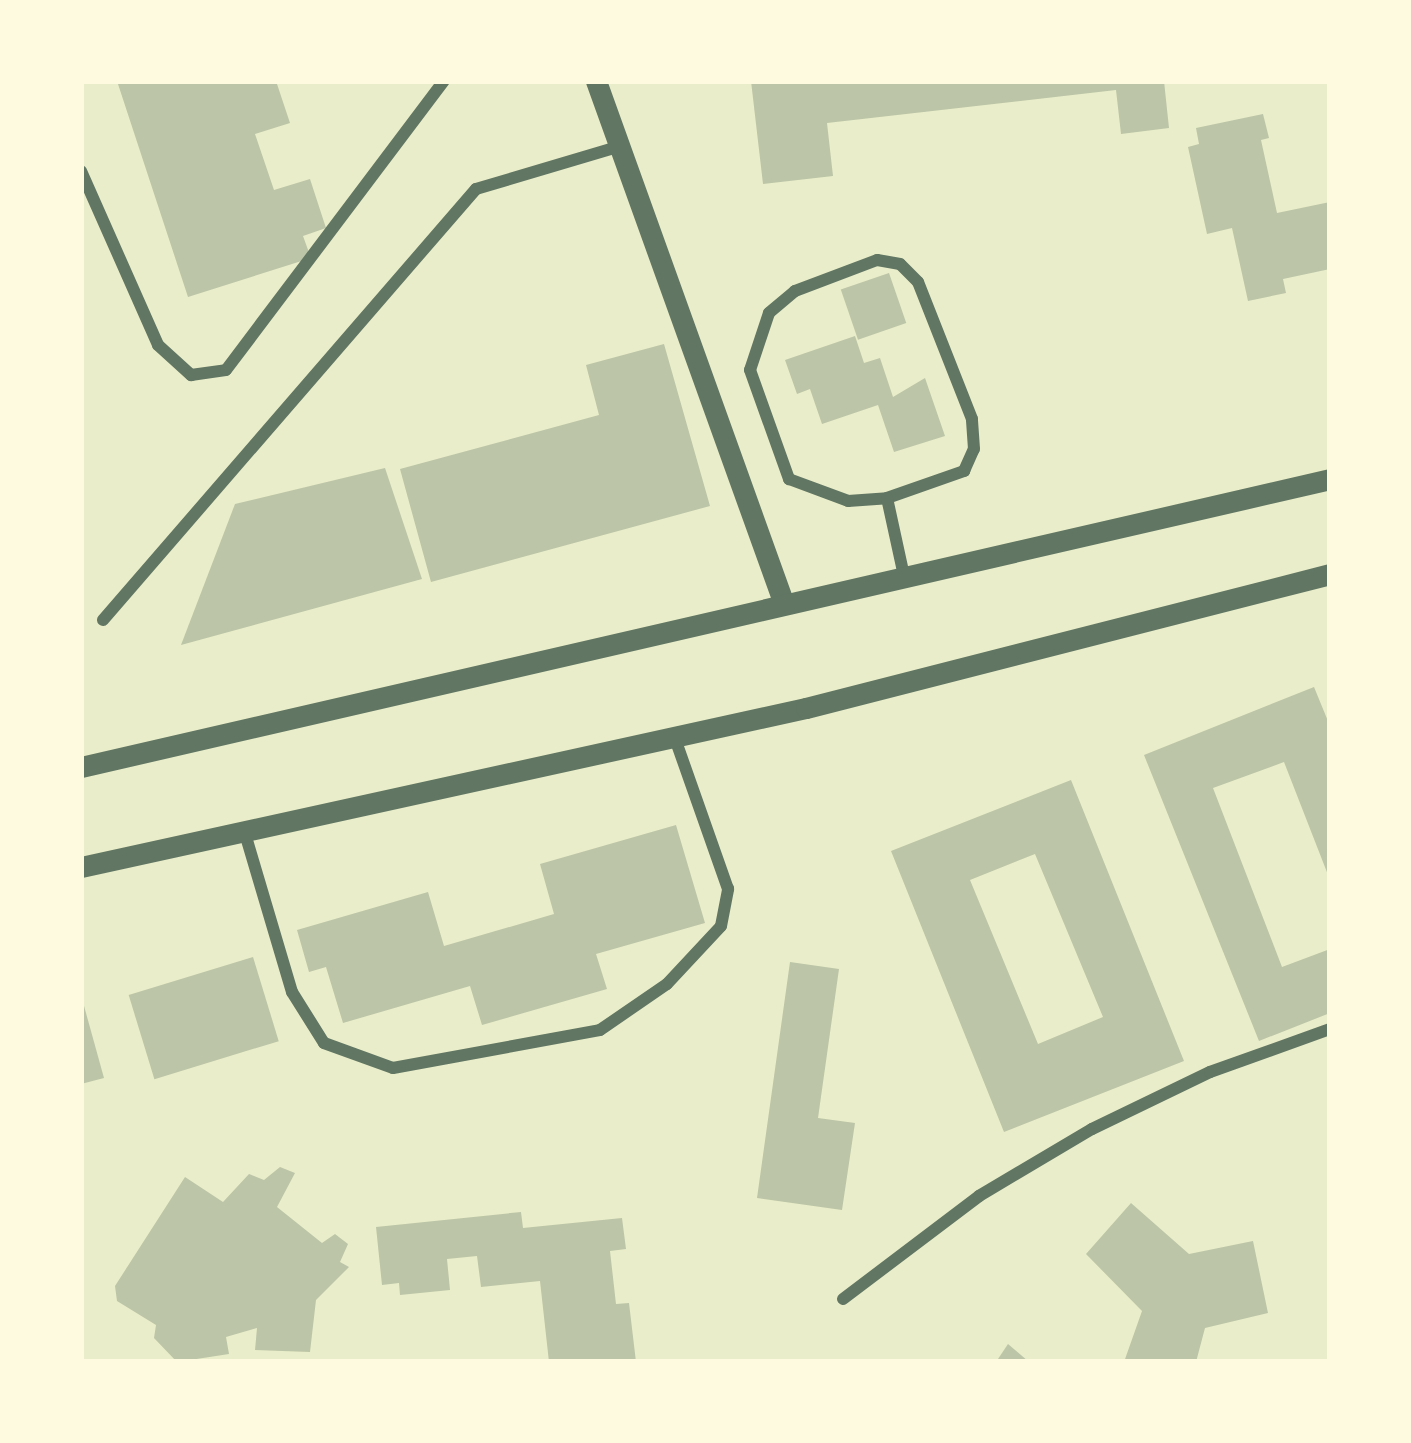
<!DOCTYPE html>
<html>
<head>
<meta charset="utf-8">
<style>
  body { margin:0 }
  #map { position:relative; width:1411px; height:1443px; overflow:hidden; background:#e9edc9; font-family:"Source Sans 3",sans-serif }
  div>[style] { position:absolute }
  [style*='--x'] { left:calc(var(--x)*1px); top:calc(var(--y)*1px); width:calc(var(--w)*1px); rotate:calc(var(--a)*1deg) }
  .building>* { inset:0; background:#bcc5a7; transform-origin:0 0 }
  .minor>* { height:12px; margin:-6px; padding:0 6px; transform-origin:6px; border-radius:6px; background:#617663 }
  .tertiary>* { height:21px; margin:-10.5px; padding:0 10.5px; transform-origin:10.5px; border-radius:10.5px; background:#617663 }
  span { translate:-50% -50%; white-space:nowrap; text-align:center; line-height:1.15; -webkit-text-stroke:9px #fefae0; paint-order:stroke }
  .frame { position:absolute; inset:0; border:84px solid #fefae0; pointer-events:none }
</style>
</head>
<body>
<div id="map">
  <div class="building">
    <div style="clip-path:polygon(117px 81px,276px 81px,290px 123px,255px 134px,274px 190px,310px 179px,326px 228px,303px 236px,311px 258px,188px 297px)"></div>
    <div style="clip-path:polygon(751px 81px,1164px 81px,1169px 128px,1121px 134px,1116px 90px,827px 123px,833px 176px,763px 184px)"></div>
    <div style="clip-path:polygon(1263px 114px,1269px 138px,1261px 140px,1277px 213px,1330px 202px,1330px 269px,1283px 279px,1286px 293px,1248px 301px,1232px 228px,1207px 234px,1188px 147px,1199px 144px,1196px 128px)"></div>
    <div style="left:889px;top:273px;width:53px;height:51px;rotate:71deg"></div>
    <div style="clip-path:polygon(855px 336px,864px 363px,880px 358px,893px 397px,925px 378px,945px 436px,894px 452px,878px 405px,822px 424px,810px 389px,797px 394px,785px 360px)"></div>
    <div style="clip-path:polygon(664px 344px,710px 506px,431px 582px,400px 469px,599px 415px,586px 365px)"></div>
    <div style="clip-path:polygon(385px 468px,422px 579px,181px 645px,235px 504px)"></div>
    <div style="clip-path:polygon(1314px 687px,1330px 726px,1330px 880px,1284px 762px,1213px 788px,1282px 967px,1330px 949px,1330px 1013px,1259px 1041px,1144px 755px)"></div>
    <div style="clip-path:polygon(evenodd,1071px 780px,1184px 1061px,1004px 1132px,891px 851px,1071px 780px,1035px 854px,1103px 1017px,1038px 1044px,970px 880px,1035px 854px)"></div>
    <div style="clip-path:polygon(676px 825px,705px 923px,596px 954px,607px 989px,482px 1025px,470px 986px,343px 1023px,326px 967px,309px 972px,297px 930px,428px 892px,444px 946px,554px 914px,540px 864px)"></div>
    <div style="left:253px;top:957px;width:88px;height:130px;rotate:73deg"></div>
    <div style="clip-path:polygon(790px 962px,839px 969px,818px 1118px,855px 1123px,842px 1210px,757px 1198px)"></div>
    <div style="clip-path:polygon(81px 995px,104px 1078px,81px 1084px)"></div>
    <div style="clip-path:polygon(280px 1167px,295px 1173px,277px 1207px,322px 1243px,335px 1234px,348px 1244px,340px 1262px,349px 1267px,316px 1300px,310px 1352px,255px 1350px,257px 1328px,226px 1337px,229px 1354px,177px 1362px,154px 1338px,156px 1325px,117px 1301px,115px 1286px,185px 1177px,223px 1202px,249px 1174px,264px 1180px)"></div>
    <div style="clip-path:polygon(1131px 1203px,1189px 1254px,1253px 1241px,1268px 1313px,1205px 1328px,1196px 1362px,1124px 1362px,1142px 1311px,1086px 1254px)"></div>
    <div style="clip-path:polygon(521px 1212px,523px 1228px,622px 1218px,626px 1249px,610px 1251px,616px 1304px,629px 1303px,636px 1362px,549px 1362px,540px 1281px,481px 1287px,477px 1256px,447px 1259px,450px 1290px,400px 1295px,399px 1283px,382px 1285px,376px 1227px)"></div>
    <div style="clip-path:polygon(1008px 1344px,1029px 1362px,996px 1362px)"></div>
  </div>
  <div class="minor">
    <div style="--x:81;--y:171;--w:190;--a:66.1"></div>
    <div style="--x:158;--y:345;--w:45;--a:42.3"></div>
    <div style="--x:191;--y:375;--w:35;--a:-8"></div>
    <div style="--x:226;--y:370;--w:362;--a:-53"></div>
    <div style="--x:887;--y:498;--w:82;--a:-19.3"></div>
    <div style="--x:964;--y:471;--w:24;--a:-66"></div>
    <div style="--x:974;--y:449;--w:30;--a:-94"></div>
    <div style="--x:972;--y:419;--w:147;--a:-111.5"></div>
    <div style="--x:918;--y:282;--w:25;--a:-135"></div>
    <div style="--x:900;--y:264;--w:23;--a:-170"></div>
    <div style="--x:877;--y:260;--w:88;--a:159.3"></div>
    <div style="--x:795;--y:291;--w:34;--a:140"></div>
    <div style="--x:769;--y:313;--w:60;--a:108.4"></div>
    <div style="--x:750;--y:370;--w:116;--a:70.3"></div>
    <div style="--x:789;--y:479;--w:63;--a:20.4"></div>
    <div style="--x:848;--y:501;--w:39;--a:-4"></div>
    <div style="--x:887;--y:498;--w:80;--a:77.7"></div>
    <div style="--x:103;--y:620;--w:570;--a:-49.13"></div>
    <div style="--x:476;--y:189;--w:151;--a:-16.5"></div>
    <div style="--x:244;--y:830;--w:169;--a:73.5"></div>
    <div style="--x:292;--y:992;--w:60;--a:57.9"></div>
    <div style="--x:324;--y:1043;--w:73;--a:19.9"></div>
    <div style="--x:393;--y:1068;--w:210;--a:-10.4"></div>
    <div style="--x:600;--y:1030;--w:81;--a:-34.5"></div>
    <div style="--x:667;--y:984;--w:79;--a:-47"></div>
    <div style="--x:721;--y:926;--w:38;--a:-79"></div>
    <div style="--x:728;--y:889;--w:162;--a:-109.4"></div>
    <div style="--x:843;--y:1299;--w:171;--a:-37.1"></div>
    <div style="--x:979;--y:1196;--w:131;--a:-30.7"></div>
    <div style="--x:1092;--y:1129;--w:131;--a:-25.8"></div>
    <div style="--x:1210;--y:1072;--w:127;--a:-19.7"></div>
  </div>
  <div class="tertiary">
    <div style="--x:596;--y:81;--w:556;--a:70.23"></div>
    <div style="--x:81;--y:767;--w:1282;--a:-12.98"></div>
    <div style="--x:81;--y:867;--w:742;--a:-12.37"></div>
    <div style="--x:806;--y:708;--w:541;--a:-14.34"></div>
  </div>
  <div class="frame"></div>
</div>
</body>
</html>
